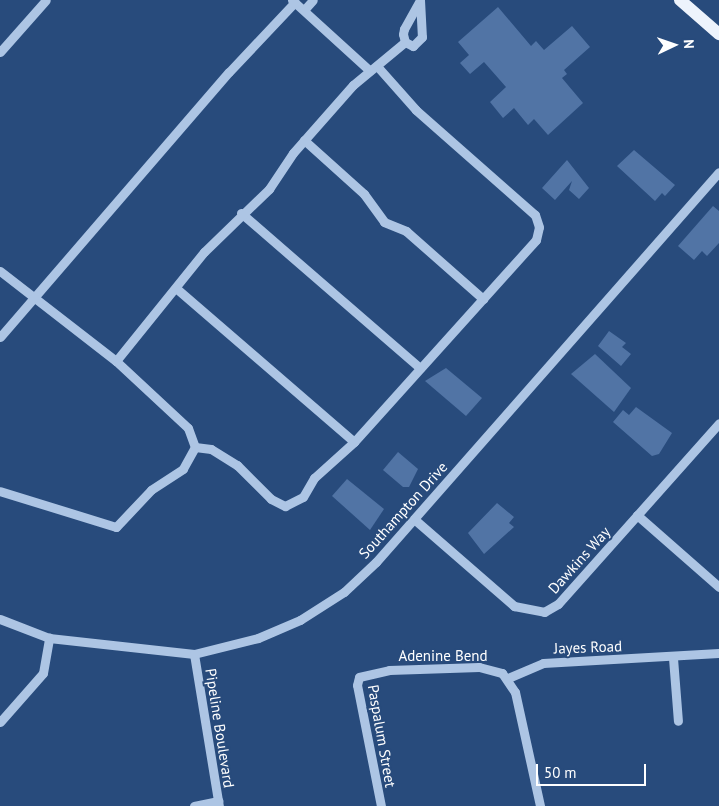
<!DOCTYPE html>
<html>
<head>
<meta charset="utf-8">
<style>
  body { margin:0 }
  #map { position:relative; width:719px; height:806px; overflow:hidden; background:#284b7c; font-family:"PT Sans",sans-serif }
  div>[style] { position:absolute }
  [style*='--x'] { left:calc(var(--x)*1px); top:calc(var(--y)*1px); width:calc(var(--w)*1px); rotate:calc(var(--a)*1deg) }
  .building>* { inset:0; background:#5174a5 }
  .minor>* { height:9px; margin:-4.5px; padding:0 4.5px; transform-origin:4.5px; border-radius:4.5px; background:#adc5e4 }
  .major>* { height:12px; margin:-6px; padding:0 6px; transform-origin:6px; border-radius:6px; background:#edf3fc }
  span { translate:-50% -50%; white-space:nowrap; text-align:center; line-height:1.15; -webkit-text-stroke:4px #284b7c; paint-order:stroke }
  .street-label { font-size:15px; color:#fff }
  .north { position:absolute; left:649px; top:20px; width:50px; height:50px; -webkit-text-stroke:4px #284b7c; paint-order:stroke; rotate:87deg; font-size:14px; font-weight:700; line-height:20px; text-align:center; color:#fff }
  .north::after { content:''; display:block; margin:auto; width:18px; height:22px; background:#fff; clip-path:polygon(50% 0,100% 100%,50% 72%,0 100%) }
  .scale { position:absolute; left:536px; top:764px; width:110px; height:22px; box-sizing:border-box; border:2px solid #fff; border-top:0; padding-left:6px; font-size:15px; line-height:18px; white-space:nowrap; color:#fff; -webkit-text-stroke:4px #284b7c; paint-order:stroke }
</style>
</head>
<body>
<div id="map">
  <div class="building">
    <div style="clip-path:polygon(498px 7px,531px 46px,536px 41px,544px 50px,572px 26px,590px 47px,564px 70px,567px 74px,562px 78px,583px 103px,548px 135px,534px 119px,528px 125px,514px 108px,503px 118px,490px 102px,506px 87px,484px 62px,470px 74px,460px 63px,469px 55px,458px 42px)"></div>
    <div style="clip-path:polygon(634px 150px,675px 185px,665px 196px,662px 193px,655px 201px,617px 166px)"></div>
    <div style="clip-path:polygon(567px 160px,589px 188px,579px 199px,569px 190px,572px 181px,555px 200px,542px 188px)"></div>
    <div style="clip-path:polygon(713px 206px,719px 211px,719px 243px,707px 256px,702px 251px,694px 260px,678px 246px)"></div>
    <div style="clip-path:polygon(609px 331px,626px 343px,622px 347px,631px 354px,621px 366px,598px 346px)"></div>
    <div style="clip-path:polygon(595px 354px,631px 388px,614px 412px,571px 374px)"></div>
    <div style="clip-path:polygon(446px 368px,482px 398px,466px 416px,425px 381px)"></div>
    <div style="clip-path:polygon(636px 407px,672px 433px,659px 454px,652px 456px,613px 422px,623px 410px,629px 415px)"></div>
    <div style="clip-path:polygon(398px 452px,418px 469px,409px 487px,403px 487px,383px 470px)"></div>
    <div style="clip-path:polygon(347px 479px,384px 509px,370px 530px,332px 496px)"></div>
    <div style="clip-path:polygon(497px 503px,514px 517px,509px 523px,514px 527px,484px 554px,468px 533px)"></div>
  </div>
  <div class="minor">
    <div style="--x:292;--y:0;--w:105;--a:42.3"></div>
    <div style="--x:420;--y:0;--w:37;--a:87"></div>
    <div style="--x:422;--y:37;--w:13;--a:135"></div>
    <div style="--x:413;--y:46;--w:9;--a:-153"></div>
    <div style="--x:405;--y:42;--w:8;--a:-104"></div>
    <div style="--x:403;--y:34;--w:5;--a:-79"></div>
    <div style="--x:404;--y:29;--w:33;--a:-61"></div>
    <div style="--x:304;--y:10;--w:13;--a:-48"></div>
    <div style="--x:0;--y:52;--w:69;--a:-48.5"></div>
    <div style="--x:304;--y:140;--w:81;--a:42"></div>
    <div style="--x:364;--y:194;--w:34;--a:54"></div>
    <div style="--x:384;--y:222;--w:24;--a:22"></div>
    <div style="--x:406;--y:231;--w:103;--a:41.4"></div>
    <div style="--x:241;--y:213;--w:237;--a:40.9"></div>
    <div style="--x:0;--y:271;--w:147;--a:37.8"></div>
    <div style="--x:116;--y:361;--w:98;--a:42.9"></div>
    <div style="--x:188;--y:428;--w:20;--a:70"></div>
    <div style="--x:195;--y:447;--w:25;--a:119"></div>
    <div style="--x:183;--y:469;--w:38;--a:147"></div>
    <div style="--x:151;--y:490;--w:51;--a:133.4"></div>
    <div style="--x:116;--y:527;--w:121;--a:-162.8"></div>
    <div style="--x:177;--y:289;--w:234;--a:40.8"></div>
    <div style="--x:0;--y:337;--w:350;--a:-49.2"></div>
    <div style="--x:229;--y:72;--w:96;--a:-46.7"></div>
    <div style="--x:116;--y:361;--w:140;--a:-51.1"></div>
    <div style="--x:204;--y:252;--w:91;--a:-44.1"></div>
    <div style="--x:269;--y:189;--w:43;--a:-56.3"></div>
    <div style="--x:293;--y:153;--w:91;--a:-48.6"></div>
    <div style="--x:353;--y:85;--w:67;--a:-39.6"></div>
    <div style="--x:195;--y:447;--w:16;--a:7"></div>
    <div style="--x:211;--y:449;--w:31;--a:32"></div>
    <div style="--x:237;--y:465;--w:48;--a:45"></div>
    <div style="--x:271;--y:499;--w:16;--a:27"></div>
    <div style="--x:285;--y:506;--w:20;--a:-27"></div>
    <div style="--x:303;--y:497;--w:22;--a:-60"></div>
    <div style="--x:314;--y:478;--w:54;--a:-42"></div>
    <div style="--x:354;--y:442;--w:272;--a:-48"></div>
    <div style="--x:536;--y:240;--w:13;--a:-77"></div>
    <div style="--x:539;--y:227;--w:13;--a:-108"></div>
    <div style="--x:535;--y:215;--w:159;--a:-138.6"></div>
    <div style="--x:416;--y:110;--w:59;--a:-131.6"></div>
    <div style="--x:637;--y:515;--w:109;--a:41.3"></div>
    <div style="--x:414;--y:519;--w:133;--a:41"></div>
    <div style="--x:514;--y:606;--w:31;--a:11"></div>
    <div style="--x:544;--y:612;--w:16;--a:-30"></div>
    <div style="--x:558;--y:604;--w:242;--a:-48.3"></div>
    <div style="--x:0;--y:619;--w:53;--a:21.2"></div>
    <div style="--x:49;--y:638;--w:146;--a:6.3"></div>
    <div style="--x:194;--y:654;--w:66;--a:-14"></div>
    <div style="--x:258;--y:638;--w:46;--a:-23.2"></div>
    <div style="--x:300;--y:620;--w:52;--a:-32.5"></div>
    <div style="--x:344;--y:592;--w:44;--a:-43.2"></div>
    <div style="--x:376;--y:562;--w:519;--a:-48.67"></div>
    <div style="--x:194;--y:654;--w:154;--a:80.7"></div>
    <div style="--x:673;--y:658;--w:63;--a:85.5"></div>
    <div style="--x:508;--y:678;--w:38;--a:-23"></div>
    <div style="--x:543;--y:663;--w:176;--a:-3.3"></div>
    <div style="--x:0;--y:722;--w:65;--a:-48.7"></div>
    <div style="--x:43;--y:673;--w:36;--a:-80"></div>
    <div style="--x:194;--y:806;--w:25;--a:-12"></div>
    <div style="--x:381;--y:806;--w:123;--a:-101.2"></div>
    <div style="--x:357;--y:685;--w:8;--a:-76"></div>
    <div style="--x:359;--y:677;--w:31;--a:-13"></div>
    <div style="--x:389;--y:670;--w:90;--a:-1.9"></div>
    <div style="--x:479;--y:667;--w:24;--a:15"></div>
    <div style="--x:502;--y:673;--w:23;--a:56"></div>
    <div style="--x:515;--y:692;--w:117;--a:77.6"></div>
  </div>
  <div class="major">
    <div style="--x:680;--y:0;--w:52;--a:41.1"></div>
  </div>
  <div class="street-label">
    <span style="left:403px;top:510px;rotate:-48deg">Southampton Drive</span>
    <span style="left:579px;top:560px;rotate:-48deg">Dawkins Way</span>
    <span style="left:588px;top:647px;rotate:-2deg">Jayes Road</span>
    <span style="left:443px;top:656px">Adenine Bend</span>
    <span style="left:220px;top:728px;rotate:81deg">Pipeline Boulevard</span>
    <span style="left:382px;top:736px;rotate:80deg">Paspalum Street</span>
  </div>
  <div class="north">N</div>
  <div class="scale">50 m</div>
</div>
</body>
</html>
